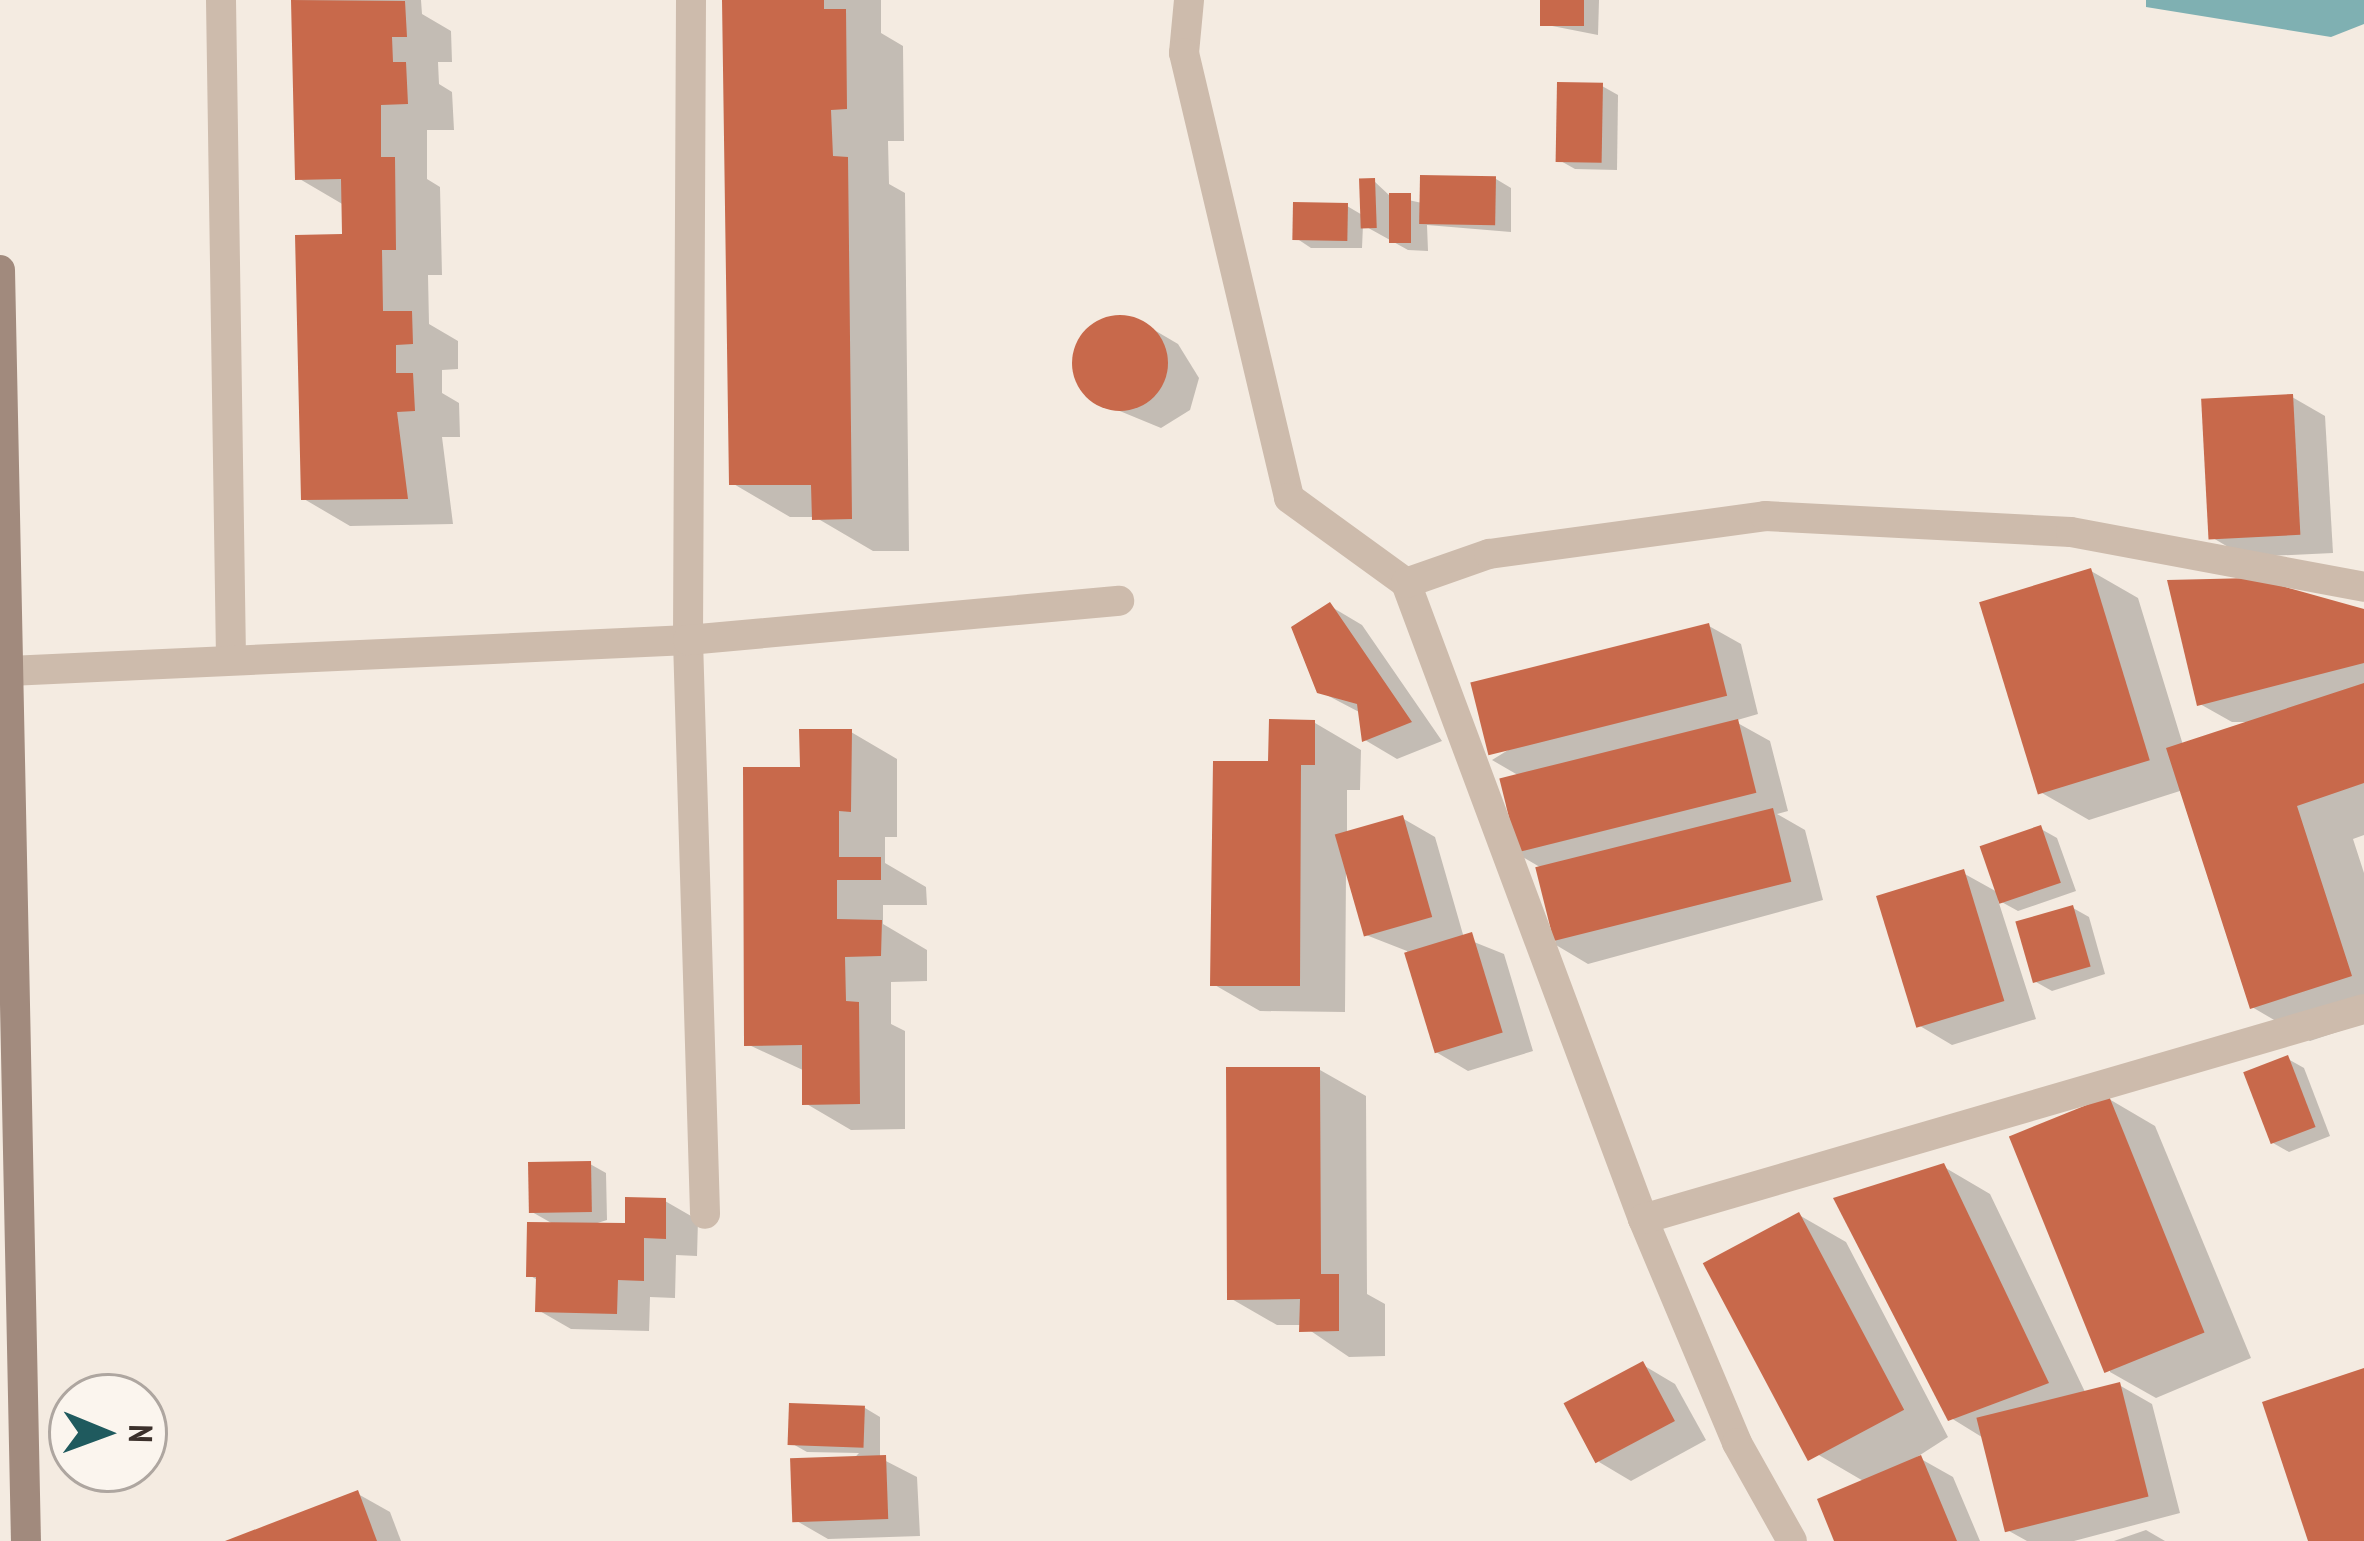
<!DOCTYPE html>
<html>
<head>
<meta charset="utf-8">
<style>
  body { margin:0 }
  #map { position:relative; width:2364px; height:1541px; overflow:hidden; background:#f4ebe1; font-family:"PT Sans Narrow",sans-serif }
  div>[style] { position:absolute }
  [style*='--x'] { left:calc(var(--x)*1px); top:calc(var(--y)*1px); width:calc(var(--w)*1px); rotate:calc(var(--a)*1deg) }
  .water>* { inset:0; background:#7fb0b2 }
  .shadow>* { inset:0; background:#0003 }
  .building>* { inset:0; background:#c8694b; transform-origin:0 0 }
  .round { border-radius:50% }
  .minor>* { height:30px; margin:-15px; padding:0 15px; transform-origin:15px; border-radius:15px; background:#cdbbac }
  .secondary>* { height:30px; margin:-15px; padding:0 15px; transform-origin:15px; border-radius:15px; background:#a18a7d }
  span { translate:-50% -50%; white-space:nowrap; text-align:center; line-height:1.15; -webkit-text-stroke:9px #fbf5ee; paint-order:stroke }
  .north { position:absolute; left:48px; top:1373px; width:120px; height:120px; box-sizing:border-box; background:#fbf5ee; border:3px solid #aea6a0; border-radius:50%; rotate:91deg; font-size:33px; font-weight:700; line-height:48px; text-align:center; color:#3b302b }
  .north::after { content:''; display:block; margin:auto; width:42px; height:54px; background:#1f5a5e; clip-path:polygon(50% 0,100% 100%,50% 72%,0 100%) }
</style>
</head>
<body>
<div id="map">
  <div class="water">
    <div style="clip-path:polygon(2146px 0,2364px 0,2364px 24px,2331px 37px,2146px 7px)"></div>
  </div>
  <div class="shadow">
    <div style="clip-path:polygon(294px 0,421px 0,422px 14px,451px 31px,452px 62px,438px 62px,439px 84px,452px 92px,454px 130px,427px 130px,427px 179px,440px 187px,442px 275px,428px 275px,429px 324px,458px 341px,458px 369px,442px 370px,442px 393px,459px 403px,460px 437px,442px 437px,453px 524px,350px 526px,304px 499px,345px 237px,344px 205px,298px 178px)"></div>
    <div style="clip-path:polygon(725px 0,881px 0,881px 33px,903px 46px,904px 141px,888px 141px,889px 184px,905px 193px,909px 551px,873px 551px,815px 517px,790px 517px,732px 483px)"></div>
    <div style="clip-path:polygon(1543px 0,1599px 0,1598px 35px,1542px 24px)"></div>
    <div style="clip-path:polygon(1602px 86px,1618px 95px,1617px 170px,1575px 169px,1559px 160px)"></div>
    <div style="clip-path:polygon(1496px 179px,1511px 188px,1511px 232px,1427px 225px,1428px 251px,1408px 250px,1363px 225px,1362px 248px,1311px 248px,1296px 238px,1347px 206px,1364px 216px,1374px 181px,1390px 196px,1422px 203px)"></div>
    <div style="clip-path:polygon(1105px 320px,1144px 324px,1178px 344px,1199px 378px,1190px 410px,1161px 428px,1093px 400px,1076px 374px,1080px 343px)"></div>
    <div style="clip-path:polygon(2292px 397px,2325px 416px,2333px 553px,2245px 557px,2213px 538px)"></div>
    <div style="clip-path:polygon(2091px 571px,2138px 598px,2183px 745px,2255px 722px,2232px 722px,2200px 704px,2364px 612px,2364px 835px,2353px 839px,2364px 873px,2364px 1023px,2310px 1041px,2252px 1007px,2183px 790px,2089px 820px,2042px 793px)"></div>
    <div style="clip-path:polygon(1330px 606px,1362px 625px,1442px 741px,1397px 759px,1365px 740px,1361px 713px,1319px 691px)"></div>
    <div style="clip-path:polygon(1709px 626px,1741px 644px,1758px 714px,1734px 721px,1770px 741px,1788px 811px,1777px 814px,1805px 830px,1823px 900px,1588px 964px,1556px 945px,1545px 870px,1521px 856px,1523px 778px,1492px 760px)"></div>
    <div style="clip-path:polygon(1315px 723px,1361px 750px,1360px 790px,1347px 790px,1347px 834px,1402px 818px,1435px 837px,1464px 938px,1504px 954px,1533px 1051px,1468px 1071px,1436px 1052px,1407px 951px,1366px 935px,1346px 871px,1345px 1012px,1260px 1011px,1213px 984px,1271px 764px)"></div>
    <div style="clip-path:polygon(851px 732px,897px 759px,897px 837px,885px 837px,885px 863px,926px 887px,927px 905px,883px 905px,883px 924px,927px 950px,927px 981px,891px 982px,891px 1024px,905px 1031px,905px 1129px,851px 1130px,805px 1103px,805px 1071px,747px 1044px,803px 770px)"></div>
    <div style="clip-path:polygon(2041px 829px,2057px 838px,2076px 891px,2018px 911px,1998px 900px,2036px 1019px,1952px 1045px,1920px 1026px,1963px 873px,1999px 893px)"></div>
    <div style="clip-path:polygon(2073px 908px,2089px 917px,2105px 974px,2052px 991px,2036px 982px)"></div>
    <div style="clip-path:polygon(2288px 1059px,2304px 1068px,2330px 1136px,2289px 1152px,2273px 1143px)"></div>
    <div style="clip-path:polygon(1320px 1070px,1366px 1096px,1367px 1294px,1385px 1304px,1385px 1356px,1349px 1357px,1302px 1325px,1277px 1325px,1230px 1298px)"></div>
    <div style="clip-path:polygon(2109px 1099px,2155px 1126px,2251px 1358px,2156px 1398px,2110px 1372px)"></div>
    <div style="clip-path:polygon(590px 1164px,606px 1173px,607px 1220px,588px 1226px,628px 1226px,665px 1201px,698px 1220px,697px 1256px,676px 1255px,675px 1298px,650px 1297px,649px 1331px,571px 1329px,538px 1310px,539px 1281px,529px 1275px,555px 1225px,532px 1212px)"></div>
    <div style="clip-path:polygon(1944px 1167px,1990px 1194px,2086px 1394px,2119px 1385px,2152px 1404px,2180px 1513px,2074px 1541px,2027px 1541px,2009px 1531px,1985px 1439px,1951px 1418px)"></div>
    <div style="clip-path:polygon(1799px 1215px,1846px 1242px,1948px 1437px,1903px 1466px,1921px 1459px,1953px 1477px,1980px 1541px,1837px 1541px,1865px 1482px,1817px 1454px)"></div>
    <div style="clip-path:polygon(1643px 1365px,1675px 1384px,1706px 1440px,1631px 1481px,1599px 1462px)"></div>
    <div style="clip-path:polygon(865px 1408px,880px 1417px,880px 1458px,917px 1477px,920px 1536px,828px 1539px,795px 1520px,859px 1453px,807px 1452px,791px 1443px)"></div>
    <div style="clip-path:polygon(358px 1494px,390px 1512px,401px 1541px,232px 1541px)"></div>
    <div style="clip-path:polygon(2146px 1530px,2165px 1541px,2114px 1541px)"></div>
  </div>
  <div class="building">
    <div style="clip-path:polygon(291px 0,405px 1px,407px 37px,392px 37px,393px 62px,406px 62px,408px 104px,381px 105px,381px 157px,395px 157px,396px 250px,382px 250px,383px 311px,412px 311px,413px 344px,396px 345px,396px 373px,413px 373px,415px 411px,397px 412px,408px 499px,301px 500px,295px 235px,342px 234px,341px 179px,295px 180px)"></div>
    <div style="clip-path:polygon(722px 0,824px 0,824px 9px,846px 9px,847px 109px,831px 110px,833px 156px,848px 157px,852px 519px,812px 520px,811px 485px,729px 485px)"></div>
    <div style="left:1540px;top:0;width:44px;height:26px"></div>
    <div style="left:1557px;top:82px;width:46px;height:80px;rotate:1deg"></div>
    <div style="left:1420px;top:175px;width:76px;height:49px;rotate:1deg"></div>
    <div style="left:1375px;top:178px;width:50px;height:16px;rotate:88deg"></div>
    <div style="left:1389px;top:193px;width:22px;height:50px"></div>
    <div style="left:1293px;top:202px;width:55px;height:38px;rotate:1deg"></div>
    <div class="round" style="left:1072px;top:315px;width:96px;height:96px"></div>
    <div style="left:2293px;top:394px;width:141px;height:92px;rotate:87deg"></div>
    <div style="left:2091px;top:568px;width:201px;height:117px;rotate:73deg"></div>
    <div style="clip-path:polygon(2253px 578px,2364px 609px,2364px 663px,2197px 706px,2167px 580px)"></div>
    <div style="clip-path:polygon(1330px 602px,1412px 722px,1362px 742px,1357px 704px,1317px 693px,1291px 627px)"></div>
    <div style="left:1709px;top:623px;width:75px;height:246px;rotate:76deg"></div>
    <div style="clip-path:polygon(2364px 683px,2364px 783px,2297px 806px,2352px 976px,2250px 1009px,2166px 748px)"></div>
    <div style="clip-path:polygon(1269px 719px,1315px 720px,1315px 765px,1301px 765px,1300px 986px,1210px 986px,1213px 761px,1268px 761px)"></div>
    <div style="left:1738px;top:719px;width:76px;height:246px;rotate:76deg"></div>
    <div style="clip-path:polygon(799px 729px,852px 729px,851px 812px,839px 811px,839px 857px,881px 857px,881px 880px,837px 880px,837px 919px,882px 920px,881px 956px,845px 957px,846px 1001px,859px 1002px,860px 1104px,802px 1105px,802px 1045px,744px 1046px,743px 767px,800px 767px)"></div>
    <div style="left:1773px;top:808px;width:76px;height:245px;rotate:76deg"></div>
    <div style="left:1403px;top:815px;width:106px;height:71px;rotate:74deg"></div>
    <div style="left:2041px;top:825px;width:61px;height:65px;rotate:71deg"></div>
    <div style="left:1964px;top:869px;width:138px;height:92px;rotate:73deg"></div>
    <div style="left:2073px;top:905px;width:64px;height:60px;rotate:74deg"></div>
    <div style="left:1472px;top:932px;width:105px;height:71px;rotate:73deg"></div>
    <div style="left:2288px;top:1055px;width:77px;height:48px;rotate:69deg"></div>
    <div style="clip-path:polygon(1226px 1067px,1320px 1067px,1321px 1274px,1339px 1274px,1339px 1331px,1299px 1332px,1300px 1299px,1227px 1300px)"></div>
    <div style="left:2109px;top:1096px;width:255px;height:108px;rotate:68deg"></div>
    <div style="left:591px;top:1161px;width:51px;height:63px;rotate:89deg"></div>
    <div style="clip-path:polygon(1944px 1163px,2049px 1383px,1948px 1421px,1833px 1198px)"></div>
    <div style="clip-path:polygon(625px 1197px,666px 1198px,666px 1239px,644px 1238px,644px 1281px,618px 1280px,617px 1314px,535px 1312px,536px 1277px,526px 1277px,527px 1222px,625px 1223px)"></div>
    <div style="left:1799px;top:1212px;width:224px;height:109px;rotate:62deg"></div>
    <div style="left:1643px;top:1361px;width:68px;height:90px;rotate:62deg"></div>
    <div style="clip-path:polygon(2364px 1368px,2364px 1541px,2308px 1541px,2262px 1402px)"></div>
    <div style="left:2120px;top:1382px;width:118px;height:148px;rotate:76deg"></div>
    <div style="left:789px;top:1403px;width:76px;height:42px;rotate:2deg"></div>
    <div style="left:886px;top:1455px;width:64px;height:96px;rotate:88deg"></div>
    <div style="clip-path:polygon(1921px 1455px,1957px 1541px,1834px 1541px,1817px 1499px)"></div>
    <div style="clip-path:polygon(358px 1490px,377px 1541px,225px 1541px)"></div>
  </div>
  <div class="minor">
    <div style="--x:221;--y:0;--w:658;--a:89.13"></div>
    <div style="--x:691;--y:0;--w:640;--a:90.27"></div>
    <div style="--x:688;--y:640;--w:574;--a:88.3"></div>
    <div style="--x:1189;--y:0;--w:53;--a:95.4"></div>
    <div style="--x:1184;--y:53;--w:457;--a:76.7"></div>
    <div style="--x:1289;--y:498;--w:145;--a:36"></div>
    <div style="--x:1406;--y:583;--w:679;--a:69.56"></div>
    <div style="--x:1643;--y:1219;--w:243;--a:67.2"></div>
    <div style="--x:1737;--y:1443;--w:112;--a:60.7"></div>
    <div style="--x:1406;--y:583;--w:88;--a:-19.3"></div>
    <div style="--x:1489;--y:554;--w:279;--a:-7.8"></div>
    <div style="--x:1765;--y:516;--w:306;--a:3"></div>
    <div style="--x:2071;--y:532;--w:298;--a:10.6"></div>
    <div style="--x:9;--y:671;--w:680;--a:-2.61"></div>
    <div style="--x:688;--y:640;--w:433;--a:-5.2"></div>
    <div style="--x:1643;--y:1219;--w:751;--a:-16.24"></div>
  </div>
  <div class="secondary">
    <div style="--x:0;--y:270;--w:1271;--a:88.83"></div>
  </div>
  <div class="north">N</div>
</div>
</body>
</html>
